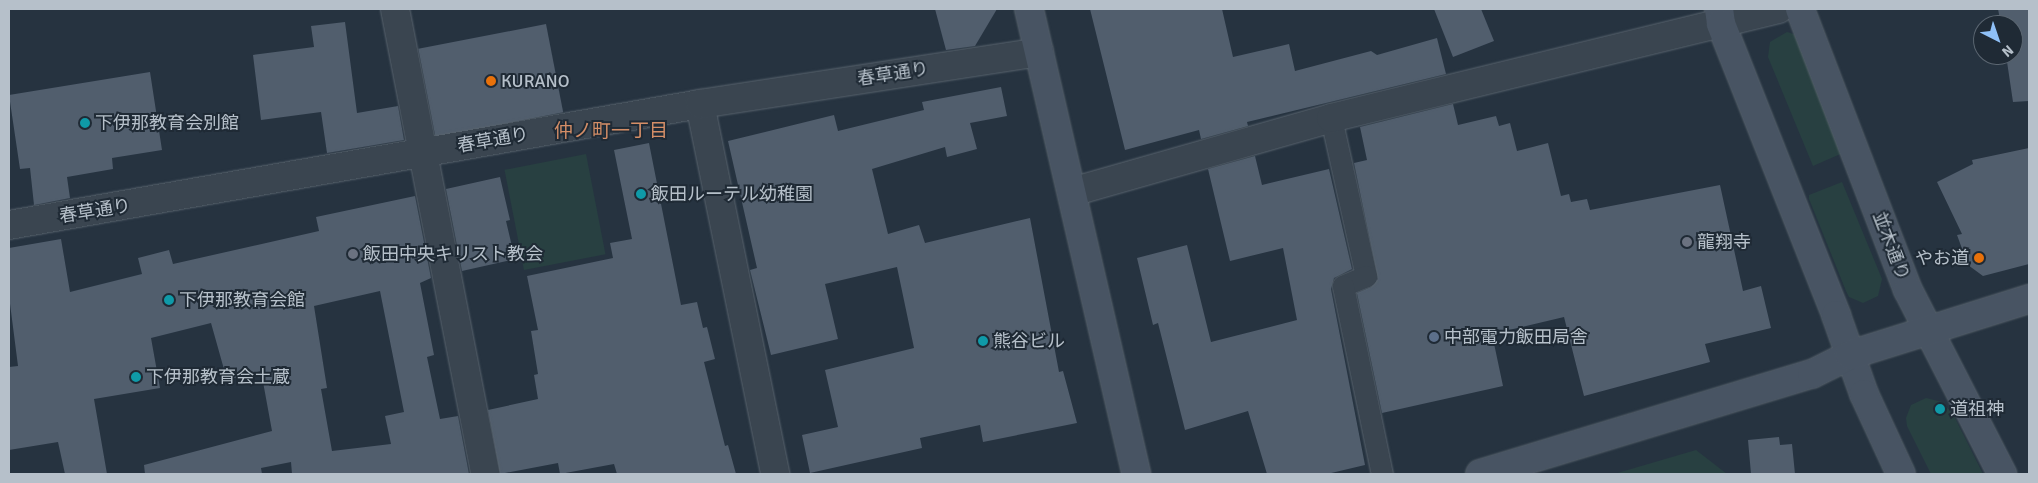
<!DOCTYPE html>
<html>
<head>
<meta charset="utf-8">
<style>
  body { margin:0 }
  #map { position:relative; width:2038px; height:483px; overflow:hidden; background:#263340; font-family:Signika,"Noto Sans JP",sans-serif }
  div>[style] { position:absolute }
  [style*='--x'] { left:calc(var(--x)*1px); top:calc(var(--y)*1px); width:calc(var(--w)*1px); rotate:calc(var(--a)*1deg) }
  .green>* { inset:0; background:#284041; transform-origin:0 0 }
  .building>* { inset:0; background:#515e6d; transform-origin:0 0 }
  .roads { filter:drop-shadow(0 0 1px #58636d) drop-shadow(0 0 1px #58636d) }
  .lane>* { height:21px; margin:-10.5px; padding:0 10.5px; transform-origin:10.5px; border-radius:10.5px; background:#3a4550 }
  .street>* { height:28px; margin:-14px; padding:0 14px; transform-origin:14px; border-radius:14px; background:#3a4550 }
  .secondary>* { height:28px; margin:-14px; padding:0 14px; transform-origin:14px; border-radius:14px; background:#485463 }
  .dots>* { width:14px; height:14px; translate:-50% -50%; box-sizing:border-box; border:2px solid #1f2a35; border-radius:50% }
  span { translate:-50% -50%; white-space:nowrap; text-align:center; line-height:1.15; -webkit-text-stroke:4px #1f2a35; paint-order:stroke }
  .street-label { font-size:18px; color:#b6c0ca }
  .poi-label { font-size:18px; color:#b6c0ca }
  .left { translate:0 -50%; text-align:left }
  .right { translate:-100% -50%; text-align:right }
  .neighbourhood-label { font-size:19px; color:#d48e67 }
  .frame { position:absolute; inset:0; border:10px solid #b6c0ca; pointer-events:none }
  .north { position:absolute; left:1973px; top:15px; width:50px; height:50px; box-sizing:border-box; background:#1f2a35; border:1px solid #5b6671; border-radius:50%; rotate:139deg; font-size:14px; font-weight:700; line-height:20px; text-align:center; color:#b6c0ca }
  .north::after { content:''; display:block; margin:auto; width:18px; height:22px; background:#8fc0f7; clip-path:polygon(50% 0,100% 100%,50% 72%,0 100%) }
</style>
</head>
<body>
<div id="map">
  <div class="green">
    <div style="clip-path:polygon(1787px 32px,1797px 35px,1845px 152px,1813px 166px,1768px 57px,1770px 42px)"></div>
    <div style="left:586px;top:154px;width:102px;height:83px;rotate:79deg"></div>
    <div style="clip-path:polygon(1842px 182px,1882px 279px,1878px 296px,1863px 303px,1849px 297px,1846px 291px,1809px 199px,1809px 195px)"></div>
    <div style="clip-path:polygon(1926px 398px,1942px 402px,1953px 414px,1983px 474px,1931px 474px,1907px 426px,1906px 418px,1911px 405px)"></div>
    <div style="clip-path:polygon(1696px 450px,1727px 474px,1614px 474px)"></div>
  </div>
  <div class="building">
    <div style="clip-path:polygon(935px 9px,997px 9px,975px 46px,946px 50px)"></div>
    <div style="clip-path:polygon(1090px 9px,1222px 9px,1233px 57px,1289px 44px,1295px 71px,1371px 51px,1377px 55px,1437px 38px,1446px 74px,1247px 122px,1248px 126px,1201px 139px,1199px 130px,1125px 150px)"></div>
    <div style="clip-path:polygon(1434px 9px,1481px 9px,1494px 41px,1453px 57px)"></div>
    <div style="clip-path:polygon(1998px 9px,2029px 9px,2029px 101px,2013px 102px,2006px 55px,2013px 55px,2013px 25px,2001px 25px)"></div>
    <div style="clip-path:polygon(345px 22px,357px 113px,398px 106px,404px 140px,327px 153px,321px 112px,261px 120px,253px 55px,314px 47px,311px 26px)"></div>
    <div style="left:546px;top:24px;width:90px;height:130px;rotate:79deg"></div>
    <div style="clip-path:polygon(150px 72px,162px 150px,112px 158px,113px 169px,67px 177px,70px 198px,34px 205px,30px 168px,20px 169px,9px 95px)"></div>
    <div style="clip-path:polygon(1001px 87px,1007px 116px,970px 123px,977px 149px,947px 157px,945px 147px,872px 169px,888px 234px,919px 225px,925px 243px,1030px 218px,1059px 372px,1063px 371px,1077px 423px,983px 442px,980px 425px,920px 438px,922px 448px,810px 473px,802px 435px,838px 427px,825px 370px,914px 348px,897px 267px,825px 284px,838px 339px,771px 355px,750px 270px,757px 268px,728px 141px,834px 115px,838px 131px,924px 110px,922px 102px)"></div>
    <div style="clip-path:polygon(1453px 104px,1458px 125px,1496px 116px,1499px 126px,1510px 123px,1517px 151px,1548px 143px,1561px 196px,1569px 194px,1571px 202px,1587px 199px,1590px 210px,1720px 185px,1743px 291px,1761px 286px,1771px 328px,1705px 344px,1710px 362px,1584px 396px,1564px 317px,1492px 334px,1503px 386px,1382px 413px,1357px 293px,1371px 287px,1378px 279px,1354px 163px,1367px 160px,1360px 127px)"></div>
    <div style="clip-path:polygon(649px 143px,681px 305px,697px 302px,703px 328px,707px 327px,715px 359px,704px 362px,725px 446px,728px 445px,736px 474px,617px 474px,614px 464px,560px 474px,558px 463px,500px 474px,488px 410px,538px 399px,534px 375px,538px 374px,531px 331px,538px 330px,527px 276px,613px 258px,610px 243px,632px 239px,614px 150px)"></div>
    <div style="clip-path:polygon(2029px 148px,2029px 264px,1983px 276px,1968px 265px,1957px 235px,1962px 234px,1937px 182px,1973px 164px,1972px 160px)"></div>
    <div style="clip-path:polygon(1255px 156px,1262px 185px,1329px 169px,1352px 269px,1334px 278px,1331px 289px,1365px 465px,1327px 474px,1267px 474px,1248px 411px,1185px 430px,1158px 323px,1153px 325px,1137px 258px,1187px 245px,1211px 342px,1297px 320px,1283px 248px,1230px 261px,1208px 169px)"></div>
    <div style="clip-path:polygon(500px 177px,510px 220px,506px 221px,515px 259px,462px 271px,446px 189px)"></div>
    <div style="clip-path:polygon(evenodd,415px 196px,431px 278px,420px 283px,434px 355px,427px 357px,440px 419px,458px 416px,469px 474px,292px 474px,291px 462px,261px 468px,262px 474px,145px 474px,144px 465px,272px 431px,261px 371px,227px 380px,211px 323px,151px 338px,160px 388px,94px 399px,107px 474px,65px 474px,58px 442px,9px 450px,9px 367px,18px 366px,9px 296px,9px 248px,61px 239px,70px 292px,142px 274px,138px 258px,169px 250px,173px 264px,319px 231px,316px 217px,415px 196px,380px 291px,404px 412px,385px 416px,391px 444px,332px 451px,321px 389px,327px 388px,314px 306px,380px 291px)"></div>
    <div style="clip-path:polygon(1779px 437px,1780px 445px,1792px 444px,1795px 474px,1751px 474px,1748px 440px)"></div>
  </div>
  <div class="roads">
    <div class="lane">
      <div style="--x:1331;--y:118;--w:162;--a:77.5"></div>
      <div style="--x:1366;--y:276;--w:25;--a:157"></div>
      <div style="--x:1343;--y:286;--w:192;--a:78.3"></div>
    </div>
    <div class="street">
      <div style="--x:395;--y:9;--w:474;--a:79"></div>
      <div style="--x:700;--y:104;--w:378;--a:78.5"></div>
      <div style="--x:1072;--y:192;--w:269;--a:-15.9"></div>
      <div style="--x:1331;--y:118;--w:461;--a:-13.7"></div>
      <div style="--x:9;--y:225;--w:702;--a:-9.93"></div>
      <div style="--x:700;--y:104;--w:343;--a:-8.7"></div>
    </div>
    <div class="secondary">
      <div style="--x:1029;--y:9;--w:477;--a:77"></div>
      <div style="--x:1719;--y:9;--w:15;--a:82"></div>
      <div style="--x:1721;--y:24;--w:313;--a:68.4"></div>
      <div style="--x:1836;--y:315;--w:84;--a:70.5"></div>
      <div style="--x:1864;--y:394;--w:88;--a:65.2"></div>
      <div style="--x:1800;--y:9;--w:301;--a:69"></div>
      <div style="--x:1908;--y:290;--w:207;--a:62.9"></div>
      <div style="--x:1480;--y:474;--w:347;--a:-16.8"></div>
      <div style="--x:1812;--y:374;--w:42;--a:-26.6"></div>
      <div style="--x:1850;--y:355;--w:188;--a:-17.4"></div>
    </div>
  </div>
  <div class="dots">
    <div style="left:491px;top:81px;background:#e8710a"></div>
    <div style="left:85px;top:123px;background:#0f9aa8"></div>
    <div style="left:641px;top:194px;background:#0f9aa8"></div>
    <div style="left:1687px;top:242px;background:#6b7280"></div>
    <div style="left:353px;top:254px;background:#6b7280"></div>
    <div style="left:1979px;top:258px;background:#e8710a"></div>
    <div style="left:169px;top:300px;background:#0f9aa8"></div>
    <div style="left:1434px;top:337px;background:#5c6f8a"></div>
    <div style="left:983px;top:341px;background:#0f9aa8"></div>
    <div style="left:136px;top:377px;background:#0f9aa8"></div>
    <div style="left:1940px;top:409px;background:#0f9aa8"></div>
  </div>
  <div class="street-label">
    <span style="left:893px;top:74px;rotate:-9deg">春草通り</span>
    <span style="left:493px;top:140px;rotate:-10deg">春草通り</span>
    <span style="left:95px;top:211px;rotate:-9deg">春草通り</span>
    <span style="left:1891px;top:246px;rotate:69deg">並木通り</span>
  </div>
  <div class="poi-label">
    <span class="left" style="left:501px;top:81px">KURANO</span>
    <span class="left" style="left:95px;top:123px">下伊那教育会別館</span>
    <span class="left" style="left:651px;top:194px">飯田ルーテル幼稚園</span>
    <span class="left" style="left:1697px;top:242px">龍翔寺</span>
    <span class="left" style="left:363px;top:254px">飯田中央キリスト教会</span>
    <span class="right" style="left:1969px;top:258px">やお道</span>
    <span class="left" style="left:179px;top:300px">下伊那教育会館</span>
    <span class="left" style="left:1444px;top:337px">中部電力飯田局舎</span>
    <span class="left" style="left:993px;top:341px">熊谷ビル</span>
    <span class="left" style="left:146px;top:377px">下伊那教育会土蔵</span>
    <span class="left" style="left:1950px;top:409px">道祖神</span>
  </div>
  <div class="neighbourhood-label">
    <span style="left:611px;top:132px">仲ノ町一丁目</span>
  </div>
  <div class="frame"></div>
  <div class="north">N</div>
</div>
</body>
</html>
